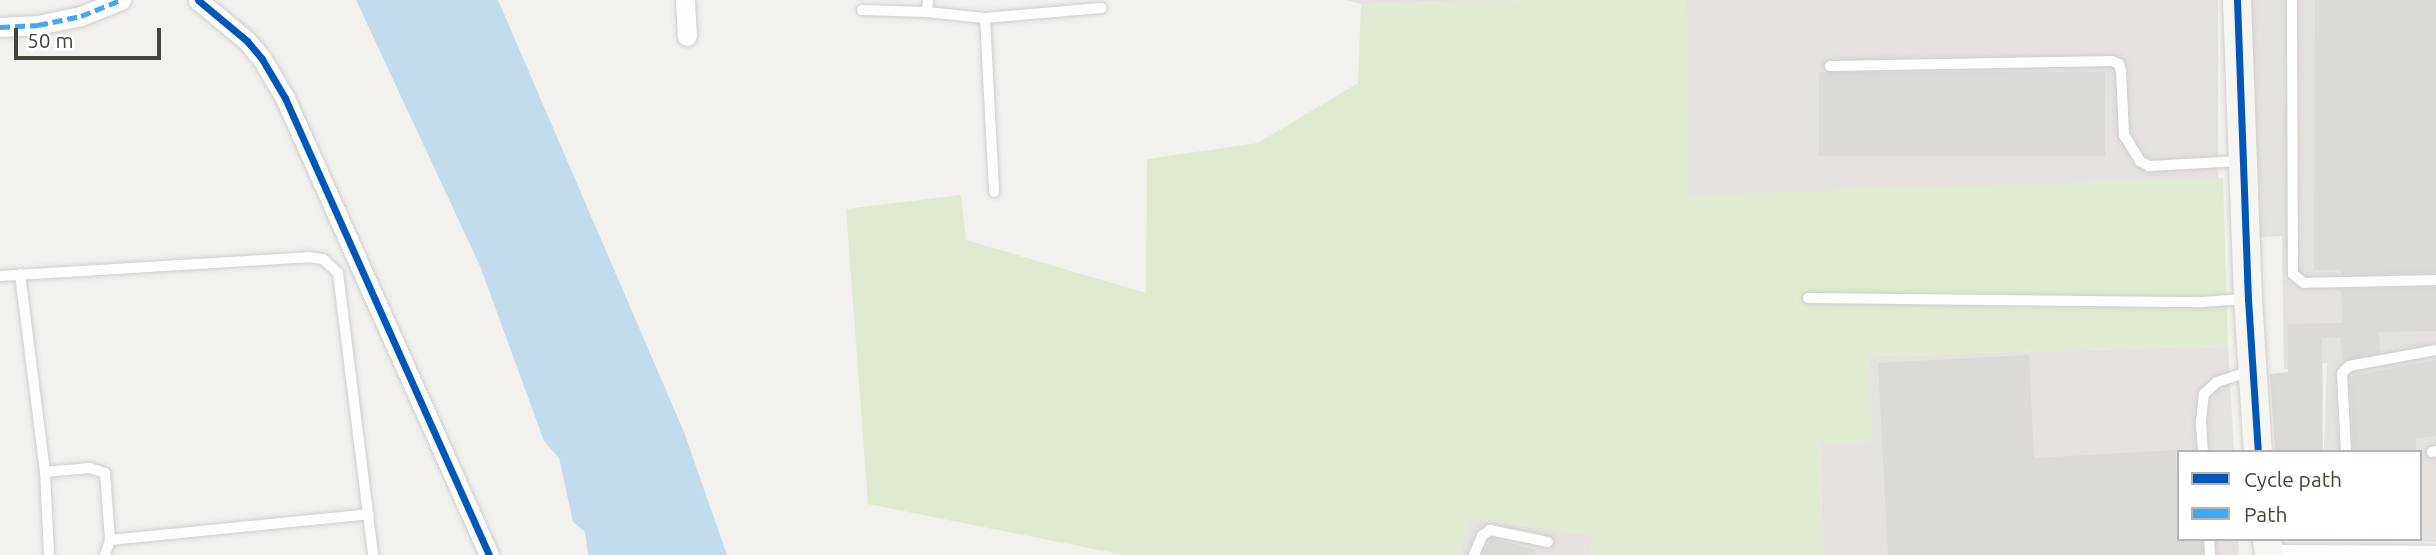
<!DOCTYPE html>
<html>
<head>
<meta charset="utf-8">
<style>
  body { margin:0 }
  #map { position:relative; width:2436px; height:555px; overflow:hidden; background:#f2f1ee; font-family:Ubuntu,sans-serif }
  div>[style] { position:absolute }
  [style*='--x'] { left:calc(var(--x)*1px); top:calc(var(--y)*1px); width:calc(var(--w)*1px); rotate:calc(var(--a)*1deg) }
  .industrial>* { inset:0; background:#e4e1de; transform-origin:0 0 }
  .green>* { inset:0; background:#e0ead1 }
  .water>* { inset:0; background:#c3dceb }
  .building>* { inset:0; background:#dcdad6; transform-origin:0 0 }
  .roads { filter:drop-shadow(0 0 2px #d0cfcb) drop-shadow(0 0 2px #d0cfcb) }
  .lane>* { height:10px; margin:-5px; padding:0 5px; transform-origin:5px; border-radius:5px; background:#fdfdfc }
  .street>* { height:19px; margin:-9.5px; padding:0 9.5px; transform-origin:9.5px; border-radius:9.5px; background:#fdfdfc }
  .secondary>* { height:28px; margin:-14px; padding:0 14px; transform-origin:14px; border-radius:14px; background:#f7f5f1 }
  .quiet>* { height:5px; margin-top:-2.5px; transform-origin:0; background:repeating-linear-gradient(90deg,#3fa9f5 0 10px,transparent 0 15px) }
  .cycleway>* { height:7px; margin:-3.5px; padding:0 3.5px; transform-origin:3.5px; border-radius:3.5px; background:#0057b8 }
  span { translate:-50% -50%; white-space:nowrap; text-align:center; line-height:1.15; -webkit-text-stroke:5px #fff; paint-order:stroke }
  .legend { position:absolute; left:2177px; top:450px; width:245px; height:91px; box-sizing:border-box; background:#fff; border:2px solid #b6b4b0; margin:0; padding:9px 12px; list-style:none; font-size:21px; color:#48433a }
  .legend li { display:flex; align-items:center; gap:14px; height:35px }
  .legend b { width:35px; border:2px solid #b6b4b0 }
  .scale { position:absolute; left:14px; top:28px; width:147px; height:32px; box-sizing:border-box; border:4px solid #48433a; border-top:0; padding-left:9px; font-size:21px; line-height:24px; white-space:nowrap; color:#48433a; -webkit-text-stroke:5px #fff; paint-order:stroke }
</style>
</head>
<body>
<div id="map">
  <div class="industrial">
    <div style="clip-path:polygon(1346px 0,1535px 0,1361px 4px)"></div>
    <div style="left:1687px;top:0;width:531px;height:195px"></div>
    <div style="clip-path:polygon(2249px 0,2436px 0,2436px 542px,2358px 539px,2420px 539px,2420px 452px,2324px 452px,2327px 363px,2284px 369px,2282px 236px,2254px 237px)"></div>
    <div style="clip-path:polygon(2228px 346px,2234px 452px,2179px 452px,2179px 539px,2238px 539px,2239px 555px,1823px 555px,1820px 442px,1871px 441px,1870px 356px)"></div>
    <div style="clip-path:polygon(1470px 518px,1593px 535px,1590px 555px,1460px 555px)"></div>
  </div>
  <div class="green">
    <div style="clip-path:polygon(1535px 0,1687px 0,1689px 195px,2223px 178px,2228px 346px,1870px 356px,1871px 442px,1820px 443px,1823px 555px,1590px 555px,1593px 535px,1471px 518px,1460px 555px,1124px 555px,868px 504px,846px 209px,961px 195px,966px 240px,1146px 293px,1147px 159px,1258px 143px,1358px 83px,1361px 4px)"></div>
  </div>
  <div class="water">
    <div style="clip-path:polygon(356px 0,498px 0,684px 432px,727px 555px,588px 555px,585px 532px,573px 522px,559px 458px,544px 441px,480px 266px)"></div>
  </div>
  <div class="building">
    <div style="clip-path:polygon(2315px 0,2436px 0,2436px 273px,2341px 275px,2341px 270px,2314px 270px)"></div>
    <div style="left:2105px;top:72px;width:84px;height:286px;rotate:90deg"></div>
    <div style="clip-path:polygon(2436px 287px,2436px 331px,2379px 332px,2380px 353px,2343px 362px,2340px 337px,2322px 338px,2323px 452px,2275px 452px,2270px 374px,2288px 372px,2288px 324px,2343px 323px,2341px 290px)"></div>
    <div style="clip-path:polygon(2029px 355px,2034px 458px,2176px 450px,2179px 539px,2202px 539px,2203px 555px,1888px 555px,1878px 363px)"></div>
    <div style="clip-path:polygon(2436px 360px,2436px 436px,2415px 439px,2417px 452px,2354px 452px,2350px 376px)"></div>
    <div style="clip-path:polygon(1492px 538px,1536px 550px,1535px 555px,1482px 555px)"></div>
  </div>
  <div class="roads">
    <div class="lane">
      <div style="--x:928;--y:0;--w:12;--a:95"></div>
      <div style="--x:927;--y:12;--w:58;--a:5.9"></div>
      <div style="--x:985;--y:18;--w:117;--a:-4.9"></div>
      <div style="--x:2292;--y:0;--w:274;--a:89.8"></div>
      <div style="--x:2293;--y:274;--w:14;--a:39"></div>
      <div style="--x:2304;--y:283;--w:132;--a:-1.3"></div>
      <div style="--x:862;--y:10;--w:65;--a:1.8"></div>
      <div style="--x:985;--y:18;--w:174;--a:87"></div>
      <div style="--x:1830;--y:66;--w:282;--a:-1"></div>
      <div style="--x:2112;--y:61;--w:8;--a:23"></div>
      <div style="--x:2119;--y:64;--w:7;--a:74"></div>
      <div style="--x:2121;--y:71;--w:64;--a:87.3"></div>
      <div style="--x:2124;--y:135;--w:31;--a:58"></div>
      <div style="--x:2140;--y:161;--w:10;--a:29"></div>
      <div style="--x:2149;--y:166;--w:93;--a:-3.1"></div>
      <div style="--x:20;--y:274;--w:200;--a:82.8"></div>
      <div style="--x:45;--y:472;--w:83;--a:87.2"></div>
      <div style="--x:0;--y:276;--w:309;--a:-3.5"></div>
      <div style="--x:308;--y:257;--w:15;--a:8"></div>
      <div style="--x:323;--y:259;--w:21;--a:43"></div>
      <div style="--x:338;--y:273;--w:284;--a:82.9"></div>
      <div style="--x:1808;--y:298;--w:394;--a:0.6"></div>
      <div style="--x:2202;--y:302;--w:42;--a:-4.1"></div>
      <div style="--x:2203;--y:452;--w:31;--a:-94"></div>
      <div style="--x:2201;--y:421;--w:27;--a:-84"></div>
      <div style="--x:2204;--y:394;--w:18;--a:-43"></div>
      <div style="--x:2217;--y:382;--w:35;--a:-18"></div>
      <div style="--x:2346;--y:452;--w:79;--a:-92.9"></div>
      <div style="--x:2342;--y:373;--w:10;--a:-45"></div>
      <div style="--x:2349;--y:366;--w:88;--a:-10.4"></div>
      <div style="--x:2432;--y:452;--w:4;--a:-14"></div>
      <div style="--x:45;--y:472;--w:45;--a:-5.1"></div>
      <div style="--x:90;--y:468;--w:16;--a:18"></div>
      <div style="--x:105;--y:473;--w:67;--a:85.7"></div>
      <div style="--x:110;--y:540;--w:16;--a:108"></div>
      <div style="--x:2209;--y:539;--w:16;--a:86"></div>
      <div style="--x:110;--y:540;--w:260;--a:-5.7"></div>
      <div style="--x:2272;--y:550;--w:164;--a:0.3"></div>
      <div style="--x:1474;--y:555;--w:21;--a:-67"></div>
      <div style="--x:1482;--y:536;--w:10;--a:-37"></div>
      <div style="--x:1490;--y:530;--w:59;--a:11.7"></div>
    </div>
    <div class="street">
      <div style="--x:198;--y:0;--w:64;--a:39.9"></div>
      <div style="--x:247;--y:41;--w:23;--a:50"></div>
      <div style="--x:262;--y:59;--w:45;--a:59.5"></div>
      <div style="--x:285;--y:98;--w:500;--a:65.94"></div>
      <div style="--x:685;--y:0;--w:36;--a:87"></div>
      <div style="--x:0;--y:27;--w:38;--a:-3"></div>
      <div style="--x:38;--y:25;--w:44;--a:-11.8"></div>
      <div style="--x:81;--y:16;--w:43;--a:-21.8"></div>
    </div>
    <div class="secondary">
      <div style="--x:2237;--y:0;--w:299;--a:87.9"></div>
      <div style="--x:2248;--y:299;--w:153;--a:86.3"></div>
      <div style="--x:2267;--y:539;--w:16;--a:83"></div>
    </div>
  </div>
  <div class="quiet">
    <div style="--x:0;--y:27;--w:38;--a:-3"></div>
    <div style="--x:38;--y:25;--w:44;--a:-11.8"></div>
    <div style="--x:81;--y:16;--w:43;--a:-21.8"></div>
  </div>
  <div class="cycleway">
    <div style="--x:198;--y:0;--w:64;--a:39.9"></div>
    <div style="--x:247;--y:41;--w:23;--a:50"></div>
    <div style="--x:262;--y:59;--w:45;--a:59.5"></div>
    <div style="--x:285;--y:98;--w:500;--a:65.94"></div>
    <div style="--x:2237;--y:0;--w:299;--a:87.9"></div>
    <div style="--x:2248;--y:299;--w:153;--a:86.3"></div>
  </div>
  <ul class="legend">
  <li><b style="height:9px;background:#0057b8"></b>Cycle path</li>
  <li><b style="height:9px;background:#3fa9f5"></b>Path</li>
  </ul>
  <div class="scale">50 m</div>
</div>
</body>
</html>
